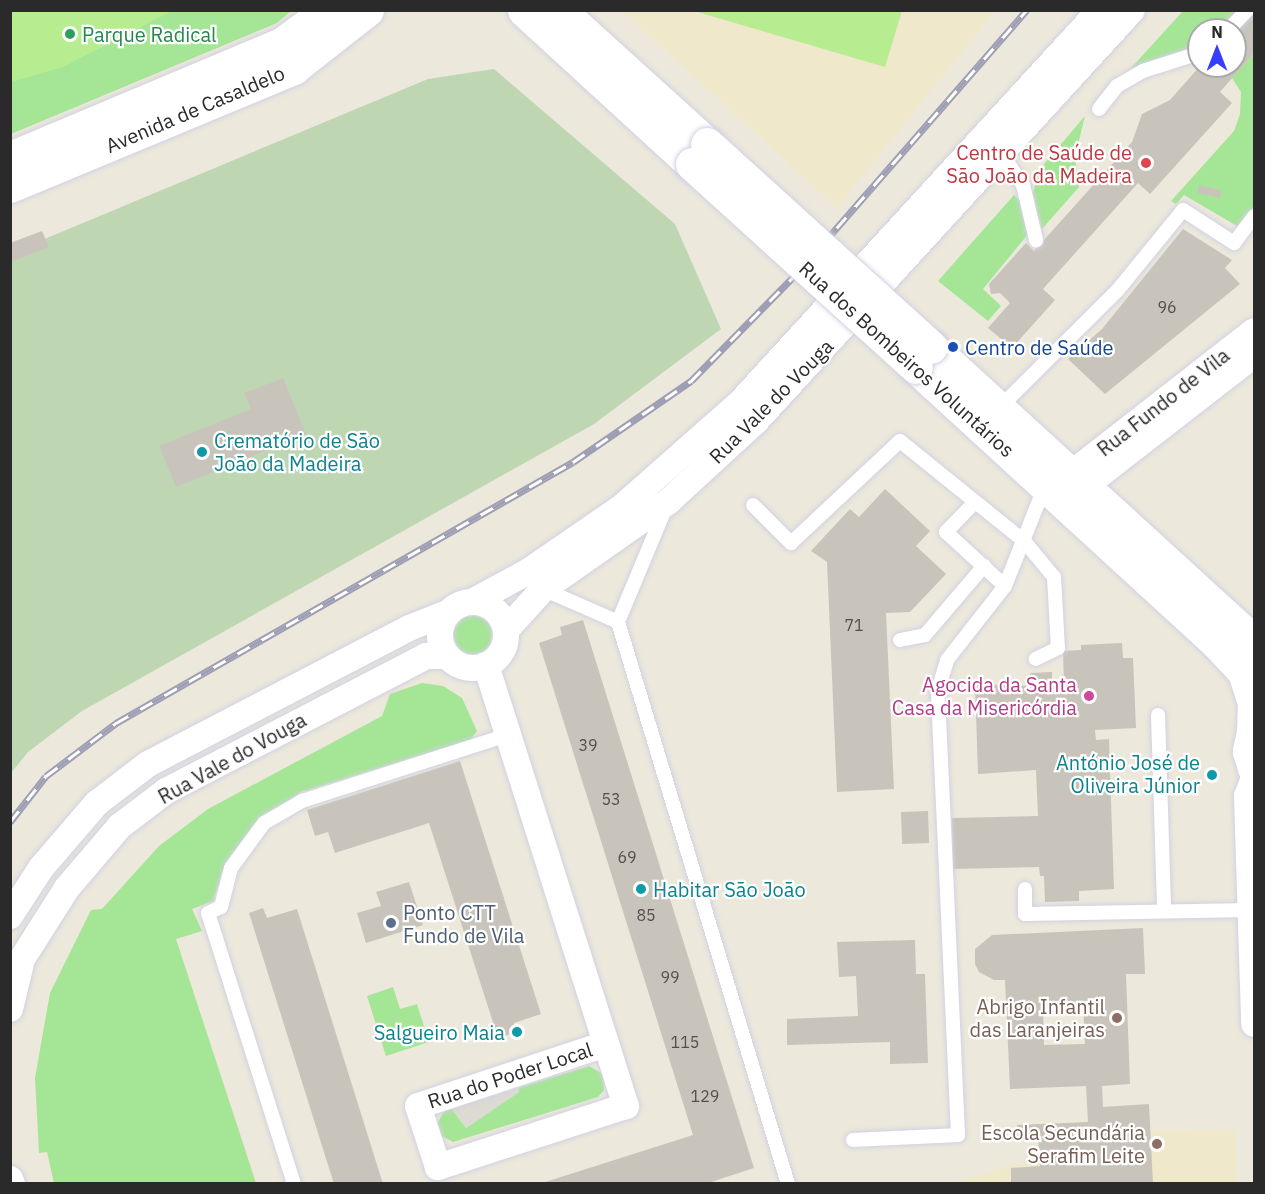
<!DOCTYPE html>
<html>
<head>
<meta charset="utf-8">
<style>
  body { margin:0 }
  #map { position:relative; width:1265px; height:1194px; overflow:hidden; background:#ece8db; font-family:"IBM Plex Sans",sans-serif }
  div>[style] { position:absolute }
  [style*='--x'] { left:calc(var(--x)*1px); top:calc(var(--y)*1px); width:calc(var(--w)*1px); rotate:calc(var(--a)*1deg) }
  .education>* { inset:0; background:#efe8ca }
  .green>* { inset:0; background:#a5e596 }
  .round { border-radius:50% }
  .cemetery>* { inset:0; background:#bed7b2 }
  .pitch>* { inset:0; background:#b8ec91 }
  .plaza>* { inset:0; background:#dcdad2 }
  .building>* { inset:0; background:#c8c4bb; transform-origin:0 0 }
  .roads { filter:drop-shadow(0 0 2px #d1d1e3) drop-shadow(0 0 2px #d1d1e3) }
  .lane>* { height:14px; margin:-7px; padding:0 7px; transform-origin:7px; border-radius:7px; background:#fff }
  .street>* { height:26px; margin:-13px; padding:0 13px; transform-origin:13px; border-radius:13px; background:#fff }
  .street>.ring { margin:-13px; padding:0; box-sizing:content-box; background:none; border:26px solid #fff; border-radius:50% }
  .secondary>* { height:33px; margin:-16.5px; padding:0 16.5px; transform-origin:16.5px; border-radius:16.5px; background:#fff }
  .rail>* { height:7px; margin-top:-3.5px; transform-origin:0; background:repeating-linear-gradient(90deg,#fff 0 14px,#9e9eb5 0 28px); box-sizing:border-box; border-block:2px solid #9e9eb5 }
  .bridges { filter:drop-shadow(0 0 2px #d1d1e3) drop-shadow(0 0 2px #d1d1e3) }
  .secondary-bridge>* { height:33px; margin:-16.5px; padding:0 16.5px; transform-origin:16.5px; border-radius:16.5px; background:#fff }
  .dots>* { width:16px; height:16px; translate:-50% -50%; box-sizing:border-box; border:3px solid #fff; border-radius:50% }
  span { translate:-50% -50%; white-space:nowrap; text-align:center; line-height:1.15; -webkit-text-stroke:4.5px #fff; paint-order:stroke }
  .number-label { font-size:16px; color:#52504e }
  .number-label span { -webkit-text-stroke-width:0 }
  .leisure-label { font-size:20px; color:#27864d }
  .left { translate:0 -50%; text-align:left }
  .street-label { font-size:20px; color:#2a2a2a }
  .health-label { font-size:20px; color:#be3a42 }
  .right { translate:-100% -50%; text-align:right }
  .transit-label { font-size:20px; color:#164399 }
  .culture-label { font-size:20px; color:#0d838f }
  .hotel-label { font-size:20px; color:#b23c85 }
  .service-label { font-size:20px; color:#4e5e75 }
  .education-label { font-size:20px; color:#785e54 }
  .frame { position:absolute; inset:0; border:12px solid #2a2a2a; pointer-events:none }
  .north { position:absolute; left:1187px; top:18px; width:60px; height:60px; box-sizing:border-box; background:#fff; border:2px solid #aaa; border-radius:50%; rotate:0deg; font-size:16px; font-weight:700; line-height:24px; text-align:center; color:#2a2a2a }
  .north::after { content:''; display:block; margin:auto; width:21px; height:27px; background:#363efe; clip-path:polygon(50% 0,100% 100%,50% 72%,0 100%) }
</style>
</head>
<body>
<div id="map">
  <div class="education">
    <div style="clip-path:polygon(622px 11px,995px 11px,837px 208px)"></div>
    <div style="clip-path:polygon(1235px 1129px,1237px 1183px,949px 1184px,1119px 1132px)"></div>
  </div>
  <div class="green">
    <div style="clip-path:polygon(11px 11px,291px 11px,277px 23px,11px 134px)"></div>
    <div style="clip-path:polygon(1183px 11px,1239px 11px,1221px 30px,1199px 30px,1199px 45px,1131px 68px)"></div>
    <div style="clip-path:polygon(1254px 53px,1254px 210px,1237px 226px,1184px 195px,1176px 204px,1171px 201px,1234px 131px,1240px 114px,1241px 92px,1232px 78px)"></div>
    <div style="clip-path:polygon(1085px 116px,1075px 157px,1079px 187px,1042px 229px,1033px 193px,1039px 170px)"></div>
    <div style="clip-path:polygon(1014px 195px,1020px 201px,1028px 234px,983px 289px,1001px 306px,988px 321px,938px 281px)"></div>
    <div class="round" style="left:454px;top:616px;width:38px;height:38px"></div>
    <div style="clip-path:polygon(422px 683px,443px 686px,462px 698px,477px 731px,470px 740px,301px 792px,260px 819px,225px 865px,213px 901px,192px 909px,202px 931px,176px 939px,256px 1183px,54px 1183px,47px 1152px,39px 1153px,35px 1078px,50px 993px,91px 910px,102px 909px,159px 846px,208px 809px,382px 716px,390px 694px)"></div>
    <div style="clip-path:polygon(393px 987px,400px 1009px,417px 1004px,429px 1042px,386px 1056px,367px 996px)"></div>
    <div style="clip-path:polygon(589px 1066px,603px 1074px,604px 1090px,598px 1097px,453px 1142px,438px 1134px,436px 1126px,444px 1111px,452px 1109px,466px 1128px,519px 1092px,518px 1088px)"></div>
  </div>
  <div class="cemetery">
    <div style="clip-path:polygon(494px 69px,675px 224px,721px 329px,594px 424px,82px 711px,28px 752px,11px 773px,11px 253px,428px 79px)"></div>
  </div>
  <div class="pitch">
    <div style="clip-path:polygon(10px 11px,11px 10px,172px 11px,63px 67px,11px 82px)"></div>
    <div style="clip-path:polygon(694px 11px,902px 11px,885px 67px)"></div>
  </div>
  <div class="plaza">
    <div style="clip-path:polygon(518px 1088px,519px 1092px,466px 1128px,452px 1109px)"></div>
  </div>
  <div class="building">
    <div style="clip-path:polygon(1250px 10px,1254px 10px,1254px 53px,1220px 92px,1232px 103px,1150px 194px,1138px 183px,1043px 289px,1055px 300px,1012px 348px,988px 328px,1010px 303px,1000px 293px,991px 294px,989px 284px,1026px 243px,1034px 251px,1132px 142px,1142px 114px,1170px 100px,1200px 66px,1235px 66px,1235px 30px)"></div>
    <div style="left:1199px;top:185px;width:23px;height:8px;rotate:13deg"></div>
    <div style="clip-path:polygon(1183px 229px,1232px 260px,1225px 268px,1240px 284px,1105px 394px,1068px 359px,1102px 329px)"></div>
    <div style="clip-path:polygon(42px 231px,49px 247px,10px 262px,10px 243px)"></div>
    <div style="clip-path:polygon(283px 378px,306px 434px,176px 487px,159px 446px,251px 409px,244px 393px)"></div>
    <div style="clip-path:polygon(885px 489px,930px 531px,916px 546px,946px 574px,910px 612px,886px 613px,894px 789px,837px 792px,827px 562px,811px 551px,850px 509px,859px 517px)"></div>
    <div style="clip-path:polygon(583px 620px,754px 1168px,705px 1184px,539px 1184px,693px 1135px,539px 643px,562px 635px,560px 627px)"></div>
    <div style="clip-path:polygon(1122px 643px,1123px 658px,1133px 658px,1136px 728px,1095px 730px,1096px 740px,1109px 739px,1114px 889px,1079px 891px,1079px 901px,1045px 902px,1044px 876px,1040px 876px,1039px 867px,953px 869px,952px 818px,1038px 816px,1036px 770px,978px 774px,975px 684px,1030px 686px,1030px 673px,1052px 672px,1052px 685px,1064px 685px,1063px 651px,1081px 650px,1081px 645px)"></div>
    <div style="clip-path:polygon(460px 761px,541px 1014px,514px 1023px,517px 1032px,498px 1038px,429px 823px,335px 853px,328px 832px,315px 836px,307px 810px)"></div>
    <div style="left:928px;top:811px;width:32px;height:27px;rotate:88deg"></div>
    <div style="clip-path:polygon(409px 882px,423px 925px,366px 943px,357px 913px,381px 906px,376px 892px)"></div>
    <div style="clip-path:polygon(263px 908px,267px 918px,297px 909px,383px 1184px,334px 1184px,249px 913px)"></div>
    <div style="clip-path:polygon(evenodd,1143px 928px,1145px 974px,1126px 974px,1130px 1084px,1102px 1086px,1103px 1107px,1149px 1104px,1153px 1184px,1011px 1184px,1011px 1168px,1040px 1166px,1038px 1137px,1018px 1138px,1017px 1125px,1088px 1122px,1086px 1086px,1010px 1089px,1005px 980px,994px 980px,979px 972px,975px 964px,975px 949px,992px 935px,1143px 928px,1083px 1004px,1085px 1044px,1044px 1045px,1043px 1006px,1083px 1004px)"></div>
    <div style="clip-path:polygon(915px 940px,916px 974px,925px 974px,928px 1063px,890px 1064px,890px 1042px,787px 1045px,787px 1019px,858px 1016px,856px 976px,839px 977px,837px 942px)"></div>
  </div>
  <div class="roads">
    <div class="lane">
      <div style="--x:1228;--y:30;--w:28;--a:-46"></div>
      <div style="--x:1099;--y:109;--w:29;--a:-52"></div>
      <div style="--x:1117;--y:86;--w:30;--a:-30"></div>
      <div style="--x:1143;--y:71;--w:59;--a:-17.8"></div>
      <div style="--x:1002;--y:155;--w:37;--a:55"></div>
      <div style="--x:1023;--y:185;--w:57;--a:76.7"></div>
      <div style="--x:999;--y:408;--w:166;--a:-44.8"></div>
      <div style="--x:1117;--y:291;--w:104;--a:-50.8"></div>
      <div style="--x:1183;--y:210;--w:61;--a:32.9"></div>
      <div style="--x:1234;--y:243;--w:34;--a:-53"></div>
      <div style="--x:975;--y:502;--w:42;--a:134"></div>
      <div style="--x:946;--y:532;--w:80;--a:42.5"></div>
      <div style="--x:753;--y:505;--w:54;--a:45"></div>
      <div style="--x:791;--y:543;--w:149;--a:-43.1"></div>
      <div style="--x:900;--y:441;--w:159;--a:38.9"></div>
      <div style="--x:1024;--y:541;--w:47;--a:50.2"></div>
      <div style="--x:1054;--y:577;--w:71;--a:86.8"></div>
      <div style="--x:1058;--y:648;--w:25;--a:154"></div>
      <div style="--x:666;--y:507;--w:125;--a:112.7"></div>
      <div style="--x:618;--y:622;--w:587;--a:73.17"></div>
      <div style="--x:543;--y:589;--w:82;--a:23.7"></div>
      <div style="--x:900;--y:640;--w:25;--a:-11"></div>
      <div style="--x:925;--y:635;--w:91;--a:-49.5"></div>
      <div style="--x:1158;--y:715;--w:196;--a:88.2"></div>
      <div style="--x:1025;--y:889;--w:25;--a:90"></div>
      <div style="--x:1025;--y:914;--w:225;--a:-1"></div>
      <div style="--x:853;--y:1140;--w:105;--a:-2.7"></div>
      <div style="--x:958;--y:1135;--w:445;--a:-92.6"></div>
      <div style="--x:938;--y:690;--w:31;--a:-73"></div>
      <div style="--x:947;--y:660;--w:94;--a:-51.9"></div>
      <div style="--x:1005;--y:586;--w:108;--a:-68.2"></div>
      <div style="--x:294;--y:1184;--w:284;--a:-107.6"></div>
      <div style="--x:208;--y:913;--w:14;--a:-25"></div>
      <div style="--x:221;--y:907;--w:40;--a:-75.6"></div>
      <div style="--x:231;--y:868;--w:56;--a:-53.7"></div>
      <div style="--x:264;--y:823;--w:44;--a:-30.1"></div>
      <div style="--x:302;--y:801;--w:219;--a:-17.8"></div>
    </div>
    <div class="street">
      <div style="--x:1071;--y:474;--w:232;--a:-38"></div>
      <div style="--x:1085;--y:486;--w:214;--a:-37.8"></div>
      <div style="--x:474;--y:601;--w:63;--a:-28.6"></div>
      <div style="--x:529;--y:571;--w:113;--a:-34.5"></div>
      <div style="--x:622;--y:507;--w:156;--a:-41.4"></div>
      <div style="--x:739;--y:404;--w:534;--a:-47.5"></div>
      <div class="ring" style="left:440px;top:602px;width:40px;height:40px"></div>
      <div style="--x:506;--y:630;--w:55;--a:-47.9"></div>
      <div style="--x:543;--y:589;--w:154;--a:-34.9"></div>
      <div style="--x:669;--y:501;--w:117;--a:-42.6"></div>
      <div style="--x:755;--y:422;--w:558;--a:-47.54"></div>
      <div style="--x:486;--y:665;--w:463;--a:72.4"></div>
      <div style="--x:626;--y:1106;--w:198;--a:162"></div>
      <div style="--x:438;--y:1167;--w:64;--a:-108.2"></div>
      <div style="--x:418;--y:1106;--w:198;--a:-18.3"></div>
      <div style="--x:1254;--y:778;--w:19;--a:111"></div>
      <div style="--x:1247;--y:796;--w:228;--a:88.2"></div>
      <div style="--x:10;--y:916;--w:57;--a:-57.1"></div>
      <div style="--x:41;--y:868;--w:86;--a:-49.3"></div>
      <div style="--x:97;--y:803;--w:64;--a:-37.4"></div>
      <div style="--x:148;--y:764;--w:294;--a:-27.5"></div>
      <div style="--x:409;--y:628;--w:41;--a:-21.5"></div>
      <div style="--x:10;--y:1009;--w:51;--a:-76.5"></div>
      <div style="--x:22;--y:959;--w:84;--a:-57.6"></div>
      <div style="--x:67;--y:888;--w:82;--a:-49.5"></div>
      <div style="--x:120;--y:826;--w:58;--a:-37.3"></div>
      <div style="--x:166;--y:791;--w:293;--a:-27.4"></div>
      <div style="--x:426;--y:656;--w:20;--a:0"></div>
      <div style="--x:10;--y:1179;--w:5;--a:68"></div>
    </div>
    <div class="secondary">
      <div style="--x:524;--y:10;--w:228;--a:42.5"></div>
      <div style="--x:559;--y:10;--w:200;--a:42.2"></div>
      <div style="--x:10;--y:158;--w:296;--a:-22.8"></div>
      <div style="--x:283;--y:43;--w:56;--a:-36.3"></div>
      <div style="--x:10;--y:186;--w:307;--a:-22.6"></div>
      <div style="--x:293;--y:68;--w:94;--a:-38.1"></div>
      <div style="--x:931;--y:347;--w:437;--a:42.4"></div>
      <div style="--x:916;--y:367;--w:410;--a:42.5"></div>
      <div style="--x:1218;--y:644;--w:38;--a:47"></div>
      <div style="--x:1244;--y:672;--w:33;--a:72"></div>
      <div style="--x:1254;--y:703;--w:26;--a:92"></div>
      <div style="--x:1254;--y:727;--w:25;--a:102"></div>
      <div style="--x:1249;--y:751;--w:18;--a:74"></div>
    </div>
  </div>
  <div class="rail">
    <div style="--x:10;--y:822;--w:58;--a:-52"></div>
    <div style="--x:46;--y:776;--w:88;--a:-37.1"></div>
    <div style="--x:116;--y:723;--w:526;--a:-29.73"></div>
    <div style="--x:573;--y:462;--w:143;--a:-34.5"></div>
    <div style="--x:691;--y:381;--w:156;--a:-45.5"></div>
    <div style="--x:800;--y:270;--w:345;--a:-48.9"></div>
  </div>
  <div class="bridges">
    <div class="secondary-bridge">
      <div style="--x:707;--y:144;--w:302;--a:42.2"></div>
      <div style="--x:692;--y:164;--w:302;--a:42.2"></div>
    </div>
  </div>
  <div class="dots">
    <div style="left:70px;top:34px;background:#2e9e5b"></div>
    <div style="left:1146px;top:163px;background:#e0444e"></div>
    <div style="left:953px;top:347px;background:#1a4fb4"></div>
    <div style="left:202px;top:452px;background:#0f9aa8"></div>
    <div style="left:1089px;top:696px;background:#d1479c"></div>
    <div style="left:1212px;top:775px;background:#0f9aa8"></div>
    <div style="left:641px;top:889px;background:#0f9aa8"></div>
    <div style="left:391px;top:923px;background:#5c6f8a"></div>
    <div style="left:1117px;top:1018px;background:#8d6e63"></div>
    <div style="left:517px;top:1032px;background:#0f9aa8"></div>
    <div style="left:1157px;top:1144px;background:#8d6e63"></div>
  </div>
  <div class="number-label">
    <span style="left:1167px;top:307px">96</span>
    <span style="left:854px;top:625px">71</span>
    <span style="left:588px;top:745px">39</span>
    <span style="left:611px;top:799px">53</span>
    <span style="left:627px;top:857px">69</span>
    <span style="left:646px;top:915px">85</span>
    <span style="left:670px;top:977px">99</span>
    <span style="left:685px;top:1042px">115</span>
    <span style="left:705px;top:1096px">129</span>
  </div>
  <div class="leisure-label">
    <span class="left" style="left:82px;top:34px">Parque Radical</span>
  </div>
  <div class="street-label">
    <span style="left:195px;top:109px;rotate:-23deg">Avenida de Casaldelo</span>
    <span style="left:907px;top:359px;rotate:42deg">Rua dos Bombeiros Voluntários</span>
    <span style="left:771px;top:401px;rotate:-45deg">Rua Vale do Vouga</span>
    <span style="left:1163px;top:402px;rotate:-38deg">Rua Fundo de Vila</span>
    <span style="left:232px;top:758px;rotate:-29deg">Rua Vale do Vouga</span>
    <span style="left:510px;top:1075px;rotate:-18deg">Rua do Poder Local</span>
  </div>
  <div class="health-label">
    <span class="right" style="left:1132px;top:164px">Centro de Saúde de<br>São João da Madeira</span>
  </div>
  <div class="transit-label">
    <span class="left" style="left:965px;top:347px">Centro de Saúde</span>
  </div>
  <div class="culture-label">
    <span class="left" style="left:214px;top:452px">Crematório de São<br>João da Madeira</span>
    <span class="right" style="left:1200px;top:774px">António José de<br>Oliveira Júnior</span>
    <span class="left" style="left:653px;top:889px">Habitar São João</span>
    <span class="right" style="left:505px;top:1032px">Salgueiro Maia</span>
  </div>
  <div class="hotel-label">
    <span class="right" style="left:1077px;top:696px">Agocida da Santa<br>Casa da Misericórdia</span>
  </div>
  <div class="service-label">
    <span class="left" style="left:403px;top:924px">Ponto CTT<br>Fundo de Vila</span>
  </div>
  <div class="education-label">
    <span class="right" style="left:1105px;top:1018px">Abrigo Infantil<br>das Laranjeiras</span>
    <span class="right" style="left:1145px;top:1144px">Escola Secundária<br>Serafim Leite</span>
  </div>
  <div class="frame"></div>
  <div class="north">N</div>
</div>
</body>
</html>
